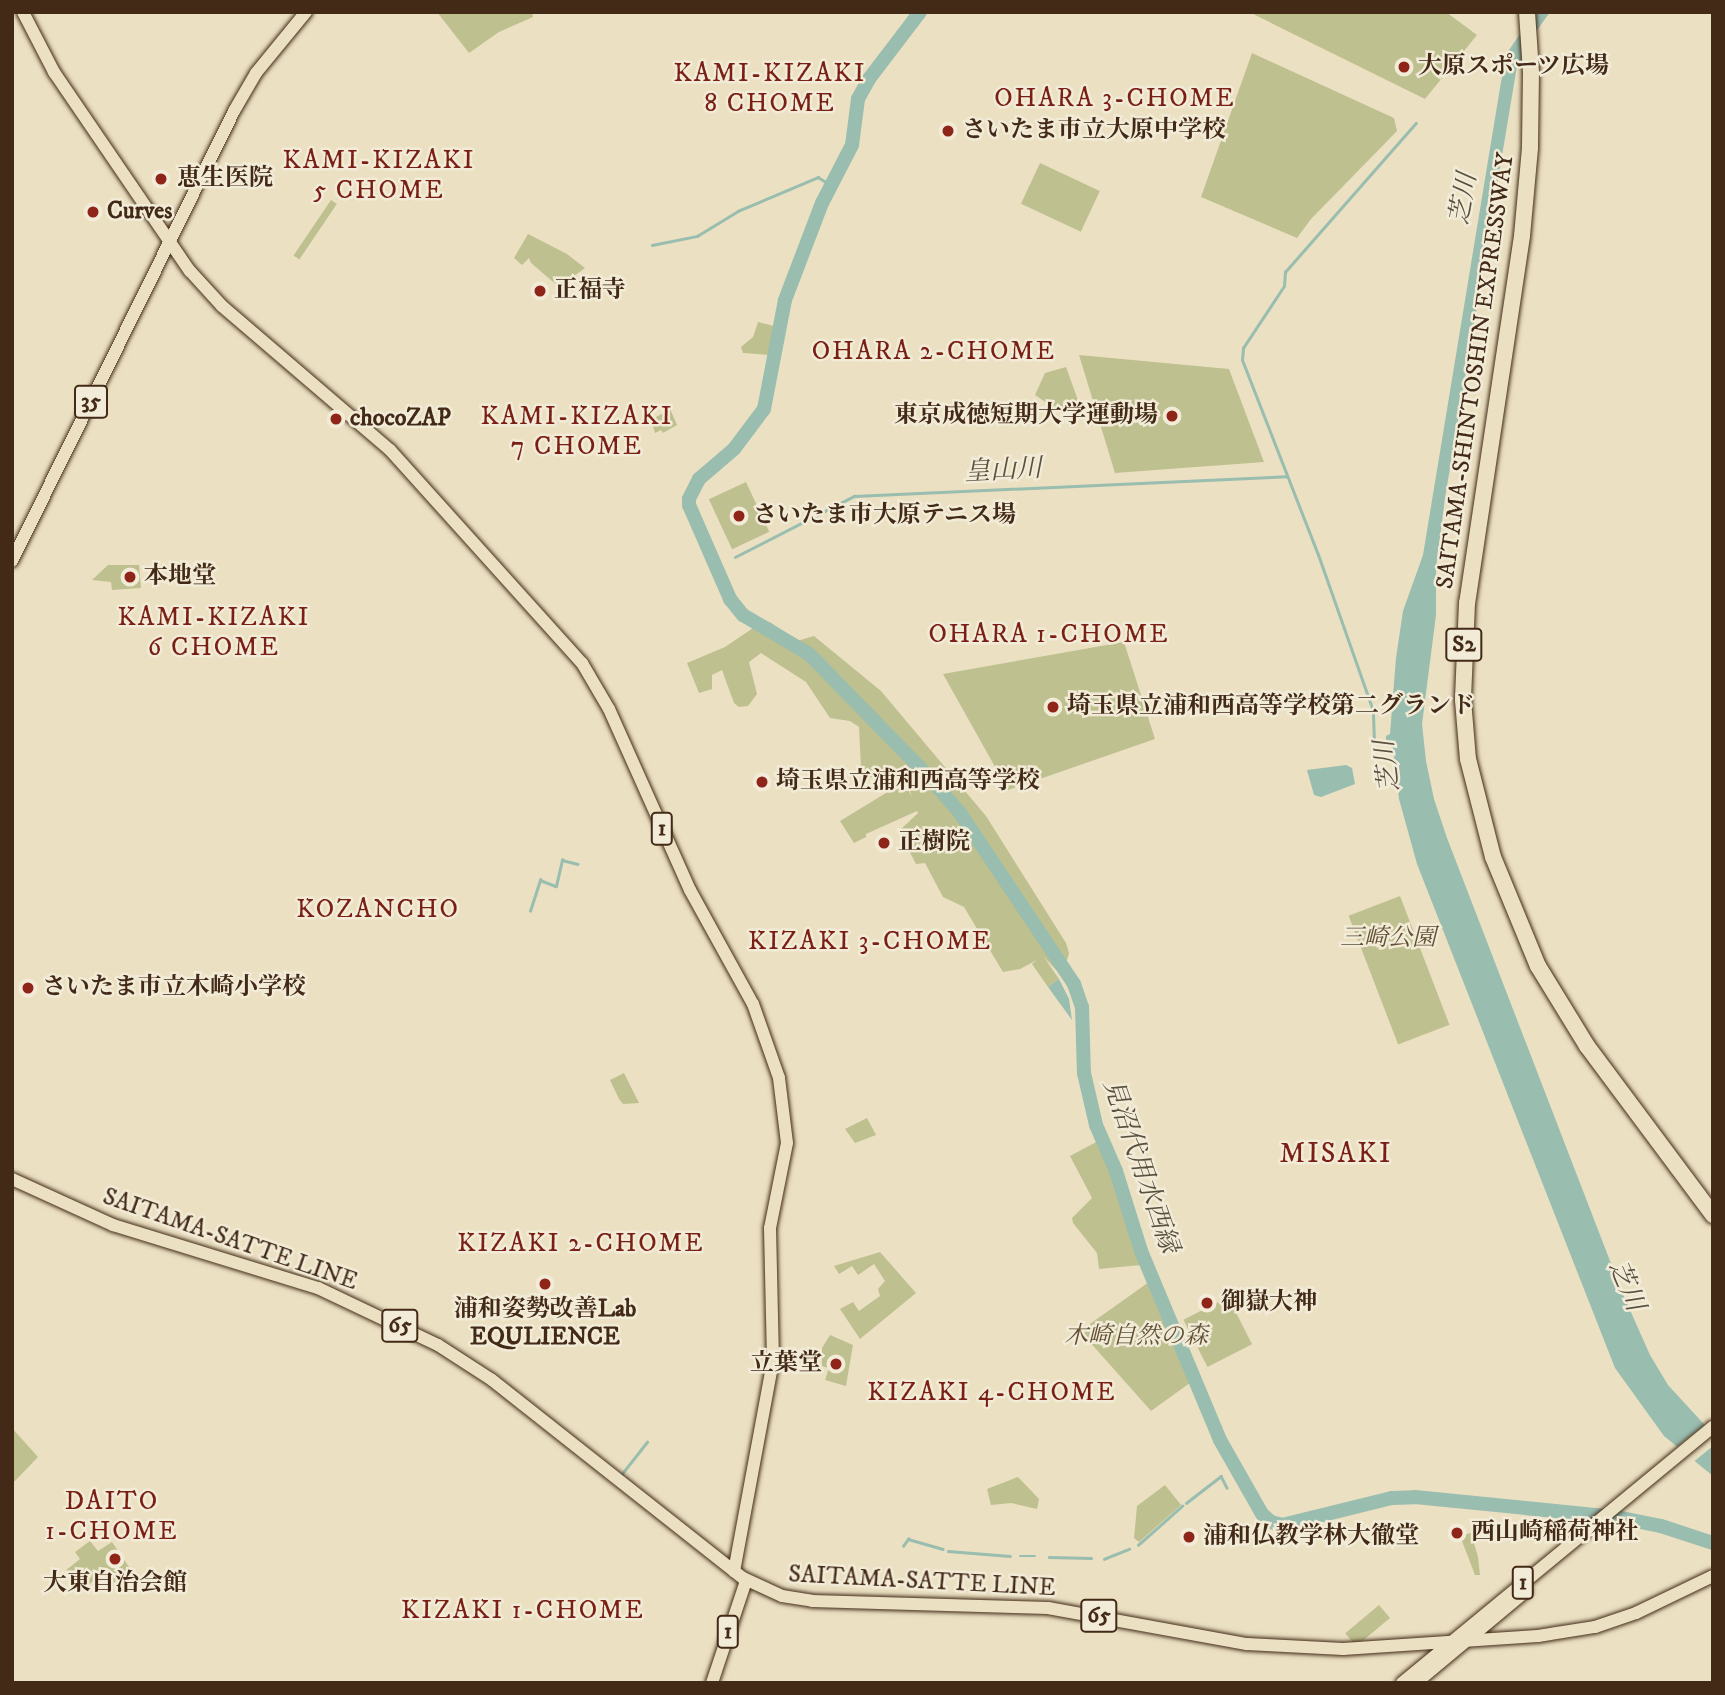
<!DOCTYPE html>
<html>
<head>
<meta charset="utf-8">
<style>
  body { margin:0 }
  #map { position:relative; width:1725px; height:1695px; overflow:hidden; background:#ebe0c2; font-family:"IM FELL DW Pica","Noto Serif JP",serif }
  div>[style] { position:absolute }
  [style*='--x'] { left:calc(var(--x)*1px); top:calc(var(--y)*1px); width:calc(var(--w)*1px); rotate:calc(var(--a)*1deg) }
  .green>* { inset:0; background:#bec08f; transform-origin:0 0 }
  .water>* { inset:0; background:#99bdaf }
  .pier>* { inset:0; background:#ebe0c2 }
  .stream>* { height:2.5px; margin:-1.25px; padding:0 1.25px; transform-origin:1.25px; border-radius:1.25px; background:#99bdaf }
  .river>* { height:14px; margin:-7px; padding:0 7px; transform-origin:7px; border-radius:7px; background:#99bdaf }
  .roads { filter:drop-shadow(0 0 2px #422a17) drop-shadow(0 0 2px #422a17) }
  .major>* { height:12px; margin:-6px; padding:0 6px; transform-origin:6px; border-radius:6px; background:#ebe0c2 }
  .highway>* { height:16px; margin:-8px; padding:0 8px; transform-origin:8px; border-radius:8px; background:#ebe0c2 }
  .dots>* { width:19px; height:19px; translate:-50% -50%; box-sizing:border-box; border:4px solid #f2ebd7; border-radius:50% }
  span { translate:-50% -50%; white-space:nowrap; text-align:center; line-height:1.15; -webkit-text-stroke:5px #f2ebd7; paint-order:stroke }
  .shield-label span { padding:2px 5px; background:#f2ebd7; border:2px solid; border-radius:5px; -webkit-text-stroke-width:0 }
  .shield-label { font-size:23px; color:#422a17; font-weight:700 }
  .poi-label { font-size:24px; color:#422a17; font-weight:700 }
  .left { translate:0 -50%; text-align:left }
  .right { translate:-100% -50%; text-align:right }
  .street-label { font-size:24px; color:#422a17 }
  .park-label { font-size:24px; color:#615035; font-style:italic }
  .neighbourhood-label { font-size:26px; color:#7a1f14; letter-spacing:2px }
  .water-label { font-size:26px; color:#584f3d; font-style:italic }
  .quarter-label { font-size:28px; color:#7a1f14; letter-spacing:2px }
  .frame { position:absolute; inset:0; border:14px solid #422a17; pointer-events:none }
</style>
</head>
<body>
<div id="map">
  <div class="green">
    <div style="clip-path:polygon(437px 12px,532px 12px,533px 17px,499px 32px,469px 53px)"></div>
    <div style="clip-path:polygon(1249px 12px,1446px 12px,1477px 35px,1425px 99px)"></div>
    <div style="clip-path:polygon(1252px 53px,1394px 118px,1397px 131px,1311px 219px,1297px 238px,1201px 197px)"></div>
    <div style="left:1040px;top:163px;width:66px;height:45px;rotate:25deg"></div>
    <div style="left:331px;top:200px;width:7px;height:67px;rotate:34deg"></div>
    <div style="clip-path:polygon(528px 234px,567px 254px,585px 268px,559px 287px,531px 263px,529px 258px,522px 265px,514px 258px)"></div>
    <div style="clip-path:polygon(758px 322px,774px 326px,770px 355px,743px 353px,741px 347px,753px 337px)"></div>
    <div style="clip-path:polygon(1079px 355px,1229px 369px,1264px 462px,1115px 473px)"></div>
    <div style="clip-path:polygon(1066px 367px,1083px 414px,1069px 418px,1035px 395px,1045px 373px)"></div>
    <div style="clip-path:polygon(670px 409px,677px 425px,663px 433px,661px 430px,655px 433px,651px 420px)"></div>
    <div style="left:746px;top:482px;width:55px;height:41px;rotate:65deg"></div>
    <div style="clip-path:polygon(108px 565px,139px 565px,141px 588px,112px 590px,111px 582px,92px 580px)"></div>
    <div style="clip-path:polygon(762px 622px,770px 622px,797px 641px,814px 636px,881px 691px,986px 816px,1066px 943px,1069px 953px,1065px 968px,1058px 972px,1044px 957px,1059px 979px,1048px 987px,1032px 964px,1037px 960px,1020px 969px,1003px 972px,964px 907px,943px 897px,925px 863px,916px 864px,899px 831px,918px 813px,917px 811px,866px 834px,866px 837px,854px 843px,840px 821px,904px 782px,912px 797px,905px 776px,885px 772px,866px 779px,861px 767px,859px 727px,850px 721px,830px 718px,806px 682px,761px 653px,749px 662px,757px 694px,748px 706px,739px 707px,734px 703px,722px 670px,712px 675px,712px 689px,699px 693px,687px 663px,725px 647px)"></div>
    <div style="clip-path:polygon(1124px 642px,1155px 739px,1008px 790px,943px 674px)"></div>
    <div style="left:1400px;top:896px;width:138px;height:55px;rotate:69deg"></div>
    <div style="clip-path:polygon(624px 1073px,639px 1103px,623px 1104px,619px 1099px,610px 1080px)"></div>
    <div style="clip-path:polygon(867px 1118px,876px 1135px,855px 1143px,845px 1129px)"></div>
    <div style="clip-path:polygon(1100px 1140px,1122px 1192px,1140px 1256px,1194px 1380px,1151px 1411px,1080px 1331px,1149px 1282px,1141px 1265px,1099px 1269px,1097px 1253px,1073px 1223px,1072px 1218px,1092px 1198px,1070px 1156px)"></div>
    <div style="clip-path:polygon(880px 1252px,916px 1293px,860px 1339px,840px 1309px,853px 1302px,859px 1311px,880px 1296px,878px 1289px,885px 1281px,874px 1264px,858px 1275px,852px 1266px,839px 1274px,834px 1266px)"></div>
    <div style="left:1228px;top:1297px;width:53px;height:50px;rotate:63deg"></div>
    <div style="clip-path:polygon(830px 1335px,853px 1345px,846px 1386px,825px 1380px,829px 1368px,822px 1366px,822px 1348px)"></div>
    <div style="clip-path:polygon(12px 1428px,38px 1457px,13px 1483px,12px 1482px)"></div>
    <div style="clip-path:polygon(1018px 1477px,1039px 1499px,1037px 1509px,1011px 1503px,991px 1505px,987px 1489px)"></div>
    <div style="clip-path:polygon(1165px 1485px,1181px 1505px,1139px 1542px,1134px 1538px,1137px 1506px)"></div>
    <div style="clip-path:polygon(1471px 1533px,1478px 1557px,1480px 1575px,1475px 1575px,1460px 1536px)"></div>
    <div style="clip-path:polygon(90px 1541px,98px 1551px,112px 1542px,129px 1567px,115px 1582px,113px 1590px,95px 1580px,80px 1591px,65px 1571px,80px 1559px,75px 1552px)"></div>
    <div style="left:1379px;top:1605px;width:17px;height:44px;rotate:50deg"></div>
  </div>
  <div class="water">
    <div style="clip-path:polygon(1535px 12px,1550px 12px,1525px 47px,1521px 63px,1517px 66px,1445px 498px,1436px 568px,1436px 615px,1422px 724px,1426px 761px,1434px 799px,1447px 838px,1622px 1292px,1650px 1355px,1668px 1385px,1713px 1434px,1713px 1476px,1664px 1436px,1615px 1368px,1417px 864px,1399px 799px,1393px 748px,1386px 745px,1386px 736px,1390px 734px,1396px 658px,1403px 611px,1423px 555px,1501px 82px,1507px 53px)"></div>
    <div style="clip-path:polygon(1346px 765px,1352px 768px,1355px 784px,1321px 797px,1314px 795px,1307px 770px)"></div>
    <div style="clip-path:polygon(1059px 979px,1069px 999px,1072px 1020px,1048px 987px)"></div>
  </div>
  <div class="pier">
    <div style="clip-path:polygon(1706px 1424px,1713px 1430px,1713px 1446px,1692px 1463px,1674px 1449px)"></div>
  </div>
  <div class="stream">
    <div style="--x:652;--y:245;--w:46;--a:-11.3"></div>
    <div style="--x:697;--y:236;--w:48;--a:-31.4"></div>
    <div style="--x:738;--y:211;--w:87;--a:-23"></div>
    <div style="--x:818;--y:177;--w:15;--a:32"></div>
    <div style="--x:735;--y:557;--w:134;--a:-27.1"></div>
    <div style="--x:854;--y:496;--w:433;--a:-2.6"></div>
    <div style="--x:1386;--y:742;--w:12;--a:175"></div>
    <div style="--x:1374;--y:743;--w:32;--a:-92"></div>
    <div style="--x:1373;--y:711;--w:165;--a:-109.4"></div>
    <div style="--x:1318;--y:555;--w:209;--a:-111.3"></div>
    <div style="--x:1242;--y:360;--w:12;--a:-85"></div>
    <div style="--x:1243;--y:348;--w:74;--a:-56.5"></div>
    <div style="--x:1284;--y:286;--w:14;--a:-86"></div>
    <div style="--x:1285;--y:272;--w:198;--a:-48.7"></div>
    <div style="--x:530;--y:911;--w:33;--a:-72"></div>
    <div style="--x:540;--y:880;--w:17;--a:21"></div>
    <div style="--x:556;--y:886;--w:27;--a:-77"></div>
    <div style="--x:562;--y:860;--w:16;--a:14"></div>
    <div style="--x:621;--y:1475;--w:42;--a:-51.8"></div>
    <div style="--x:1186;--y:1503;--w:44;--a:-37.6"></div>
    <div style="--x:1221;--y:1476;--w:13;--a:63"></div>
    <div style="--x:1138;--y:1545;--w:59;--a:-41.6"></div>
    <div style="--x:903;--y:1546;--w:9;--a:-54"></div>
    <div style="--x:908;--y:1539;--w:36;--a:16"></div>
    <div style="--x:948;--y:1551;--w:62;--a:4.6"></div>
    <div style="--x:1020;--y:1556;--w:15;--a:0"></div>
    <div style="--x:1049;--y:1557;--w:42;--a:1.4"></div>
    <div style="--x:1104;--y:1559;--w:27;--a:-22"></div>
  </div>
  <div class="river">
    <div style="--x:920;--y:12;--w:84;--a:127.3"></div>
    <div style="--x:869;--y:79;--w:23;--a:119"></div>
    <div style="--x:858;--y:99;--w:46;--a:97.4"></div>
    <div style="--x:852;--y:145;--w:65;--a:117.3"></div>
    <div style="--x:822;--y:203;--w:104;--a:110.9"></div>
    <div style="--x:785;--y:300;--w:111;--a:100.9"></div>
    <div style="--x:764;--y:409;--w:50;--a:126.9"></div>
    <div style="--x:734;--y:449;--w:46;--a:139.4"></div>
    <div style="--x:699;--y:479;--w:22;--a:117"></div>
    <div style="--x:689;--y:499;--w:6;--a:90"></div>
    <div style="--x:689;--y:505;--w:103;--a:66.4"></div>
    <div style="--x:730;--y:599;--w:21;--a:51"></div>
    <div style="--x:743;--y:615;--w:77;--a:30.6"></div>
    <div style="--x:809;--y:654;--w:170;--a:45.7"></div>
    <div style="--x:928;--y:776;--w:49;--a:49.1"></div>
    <div style="--x:960;--y:813;--w:206;--a:56.3"></div>
    <div style="--x:1074;--y:984;--w:24;--a:71"></div>
    <div style="--x:1082;--y:1007;--w:66;--a:88.3"></div>
    <div style="--x:1084;--y:1073;--w:53;--a:77"></div>
    <div style="--x:1096;--y:1125;--w:50;--a:66.5"></div>
    <div style="--x:1116;--y:1171;--w:84;--a:72.6"></div>
    <div style="--x:1141;--y:1251;--w:205;--a:67.3"></div>
    <div style="--x:1220;--y:1440;--w:85;--a:60.4"></div>
    <div style="--x:1262;--y:1514;--w:12;--a:42"></div>
    <div style="--x:1271;--y:1522;--w:11;--a:15"></div>
    <div style="--x:1282;--y:1525;--w:113;--a:-13.8"></div>
    <div style="--x:1392;--y:1498;--w:23;--a:-2"></div>
    <div style="--x:1415;--y:1497;--w:203;--a:5.7"></div>
    <div style="--x:1617;--y:1517;--w:45;--a:11.6"></div>
    <div style="--x:1661;--y:1526;--w:55;--a:18.1"></div>
  </div>
  <div class="roads">
    <div class="major">
      <div style="--x:23;--y:12;--w:68;--a:62.7"></div>
      <div style="--x:54;--y:72;--w:241;--a:55.7"></div>
      <div style="--x:190;--y:271;--w:47;--a:47.6"></div>
      <div style="--x:222;--y:306;--w:221;--a:40.6"></div>
      <div style="--x:390;--y:450;--w:287;--a:48"></div>
      <div style="--x:582;--y:663;--w:53;--a:59.6"></div>
      <div style="--x:609;--y:709;--w:198;--a:65.9"></div>
      <div style="--x:690;--y:890;--w:130;--a:61.1"></div>
      <div style="--x:753;--y:1004;--w:78;--a:70.6"></div>
      <div style="--x:779;--y:1078;--w:65;--a:83"></div>
      <div style="--x:787;--y:1143;--w:87;--a:101.3"></div>
      <div style="--x:770;--y:1228;--w:133;--a:88.7"></div>
      <div style="--x:773;--y:1361;--w:214;--a:100.5"></div>
      <div style="--x:12;--y:561;--w:502;--a:-63.74"></div>
      <div style="--x:234;--y:111;--w:44;--a:-59.9"></div>
      <div style="--x:256;--y:73;--w:79;--a:-50.7"></div>
      <div style="--x:12;--y:1179;--w:111;--a:24.5"></div>
      <div style="--x:113;--y:1225;--w:214;--a:17.1"></div>
      <div style="--x:318;--y:1288;--w:133;--a:25.4"></div>
      <div style="--x:438;--y:1345;--w:64;--a:32.9"></div>
      <div style="--x:492;--y:1380;--w:320;--a:38.3"></div>
      <div style="--x:743;--y:1578;--w:43;--a:24.8"></div>
      <div style="--x:782;--y:1596;--w:30;--a:9"></div>
      <div style="--x:812;--y:1601;--w:236;--a:1.7"></div>
      <div style="--x:1048;--y:1608;--w:202;--a:10.3"></div>
      <div style="--x:1247;--y:1644;--w:96;--a:3"></div>
      <div style="--x:1343;--y:1649;--w:195;--a:-3.8"></div>
      <div style="--x:1538;--y:1636;--w:58;--a:-9"></div>
      <div style="--x:1595;--y:1627;--w:43;--a:-18.9"></div>
      <div style="--x:1636;--y:1613;--w:85;--a:-25.7"></div>
      <div style="--x:712;--y:1683;--w:108;--a:-71.6"></div>
      <div style="--x:1402;--y:1683;--w:403;--a:-39.5"></div>
      <div style="--x:1416;--y:1683;--w:143;--a:-39.9"></div>
    </div>
    <div class="highway">
      <div style="--x:1527;--y:12;--w:61;--a:86.2"></div>
      <div style="--x:1531;--y:73;--w:75;--a:90.8"></div>
      <div style="--x:1530;--y:148;--w:88;--a:95.2"></div>
      <div style="--x:1522;--y:236;--w:371;--a:98.5"></div>
      <div style="--x:1467;--y:603;--w:97;--a:92.4"></div>
      <div style="--x:1463;--y:700;--w:59;--a:85.2"></div>
      <div style="--x:1468;--y:759;--w:101;--a:75.7"></div>
      <div style="--x:1493;--y:857;--w:118;--a:67.6"></div>
      <div style="--x:1538;--y:966;--w:94;--a:58.5"></div>
      <div style="--x:1587;--y:1046;--w:211;--a:53.3"></div>
    </div>
  </div>
  <div class="dots">
    <div style="left:1404px;top:67px;background:#8f2418"></div>
    <div style="left:948px;top:131px;background:#8f2418"></div>
    <div style="left:161px;top:179px;background:#8f2418"></div>
    <div style="left:93px;top:212px;background:#8f2418"></div>
    <div style="left:540px;top:291px;background:#8f2418"></div>
    <div style="left:1172px;top:416px;background:#8f2418"></div>
    <div style="left:336px;top:419px;background:#8f2418"></div>
    <div style="left:739px;top:516px;background:#8f2418"></div>
    <div style="left:130px;top:577px;background:#8f2418"></div>
    <div style="left:1053px;top:707px;background:#8f2418"></div>
    <div style="left:762px;top:782px;background:#8f2418"></div>
    <div style="left:884px;top:843px;background:#8f2418"></div>
    <div style="left:28px;top:988px;background:#8f2418"></div>
    <div style="left:545px;top:1284px;background:#8f2418"></div>
    <div style="left:1207px;top:1303px;background:#8f2418"></div>
    <div style="left:836px;top:1364px;background:#8f2418"></div>
    <div style="left:1457px;top:1533px;background:#8f2418"></div>
    <div style="left:1189px;top:1537px;background:#8f2418"></div>
    <div style="left:115px;top:1559px;background:#8f2418"></div>
  </div>
  <div class="shield-label">
    <span style="left:91px;top:402px">35</span>
    <span style="left:1464px;top:645px">S2</span>
    <span style="left:662px;top:829px">1</span>
    <span style="left:400px;top:1326px">65</span>
    <span style="left:1523px;top:1583px">1</span>
    <span style="left:1099px;top:1616px">65</span>
    <span style="left:728px;top:1632px">1</span>
  </div>
  <div class="poi-label">
    <span class="left" style="left:1418px;top:67px">大原スポーツ広場</span>
    <span class="left" style="left:962px;top:131px">さいたま市立大原中学校</span>
    <span class="left" style="left:177px;top:179px">恵生医院</span>
    <span class="left" style="left:107px;top:212px">Curves</span>
    <span class="left" style="left:554px;top:291px">正福寺</span>
    <span class="right" style="left:1158px;top:416px">東京成徳短期大学運動場</span>
    <span class="left" style="left:350px;top:419px">chocoZAP</span>
    <span class="left" style="left:753px;top:516px">さいたま市大原テニス場</span>
    <span class="left" style="left:144px;top:577px">本地堂</span>
    <span class="left" style="left:1067px;top:707px">埼玉県立浦和西高等学校第二グランド</span>
    <span class="left" style="left:776px;top:782px">埼玉県立浦和西高等学校</span>
    <span class="left" style="left:898px;top:843px">正樹院</span>
    <span class="left" style="left:42px;top:988px">さいたま市立木崎小学校</span>
    <span class="left" style="left:1221px;top:1303px">御嶽大神</span>
    <span style="left:545px;top:1324px">浦和姿勢改善Lab<br>EQULIENCE</span>
    <span class="right" style="left:822px;top:1364px">立葉堂</span>
    <span class="left" style="left:1471px;top:1533px">西山崎稲荷神社</span>
    <span class="left" style="left:1203px;top:1537px">浦和仏教学林大徹堂</span>
    <span style="left:115px;top:1584px">大東自治会館</span>
  </div>
  <div class="street-label">
    <span style="left:1476px;top:371px;rotate:-82deg">SAITAMA-SHINTOSHIN EXPRESSWAY</span>
    <span style="left:230px;top:1240px;rotate:19deg">SAITAMA-SATTE LINE</span>
    <span style="left:922px;top:1582px;rotate:3deg">SAITAMA-SATTE LINE</span>
  </div>
  <div class="park-label">
    <span style="left:1388px;top:939px">三崎公園</span>
    <span style="left:1136px;top:1337px">木崎自然の森</span>
  </div>
  <div class="neighbourhood-label">
    <span style="left:770px;top:89px">KAMI-KIZAKI<br>8 CHOME</span>
    <span style="left:1115px;top:99px">OHARA 3-CHOME</span>
    <span style="left:379px;top:176px">KAMI-KIZAKI<br>5 CHOME</span>
    <span style="left:934px;top:352px">OHARA 2-CHOME</span>
    <span style="left:577px;top:432px">KAMI-KIZAKI<br>7 CHOME</span>
    <span style="left:214px;top:633px">KAMI-KIZAKI<br>6 CHOME</span>
    <span style="left:1049px;top:635px">OHARA 1-CHOME</span>
    <span style="left:378px;top:910px">KOZANCHO</span>
    <span style="left:870px;top:942px">KIZAKI 3-CHOME</span>
    <span style="left:581px;top:1244px">KIZAKI 2-CHOME</span>
    <span style="left:992px;top:1393px">KIZAKI 4-CHOME</span>
    <span style="left:112px;top:1517px">DAITO<br>1-CHOME</span>
    <span style="left:523px;top:1611px">KIZAKI 1-CHOME</span>
  </div>
  <div class="water-label">
    <span style="left:1464px;top:199px;rotate:-80deg">芝川</span>
    <span style="left:1003px;top:471px;rotate:-3deg">皇山川</span>
    <span style="left:1388px;top:766px;rotate:-97deg">芝川</span>
    <span style="left:1140px;top:1166px;rotate:71deg">見沼代用水西縁</span>
    <span style="left:1626px;top:1286px;rotate:67deg">芝川</span>
  </div>
  <div class="quarter-label">
    <span style="left:1336px;top:1154px">MISAKI</span>
  </div>
  <div class="frame"></div>
</div>
</body>
</html>
